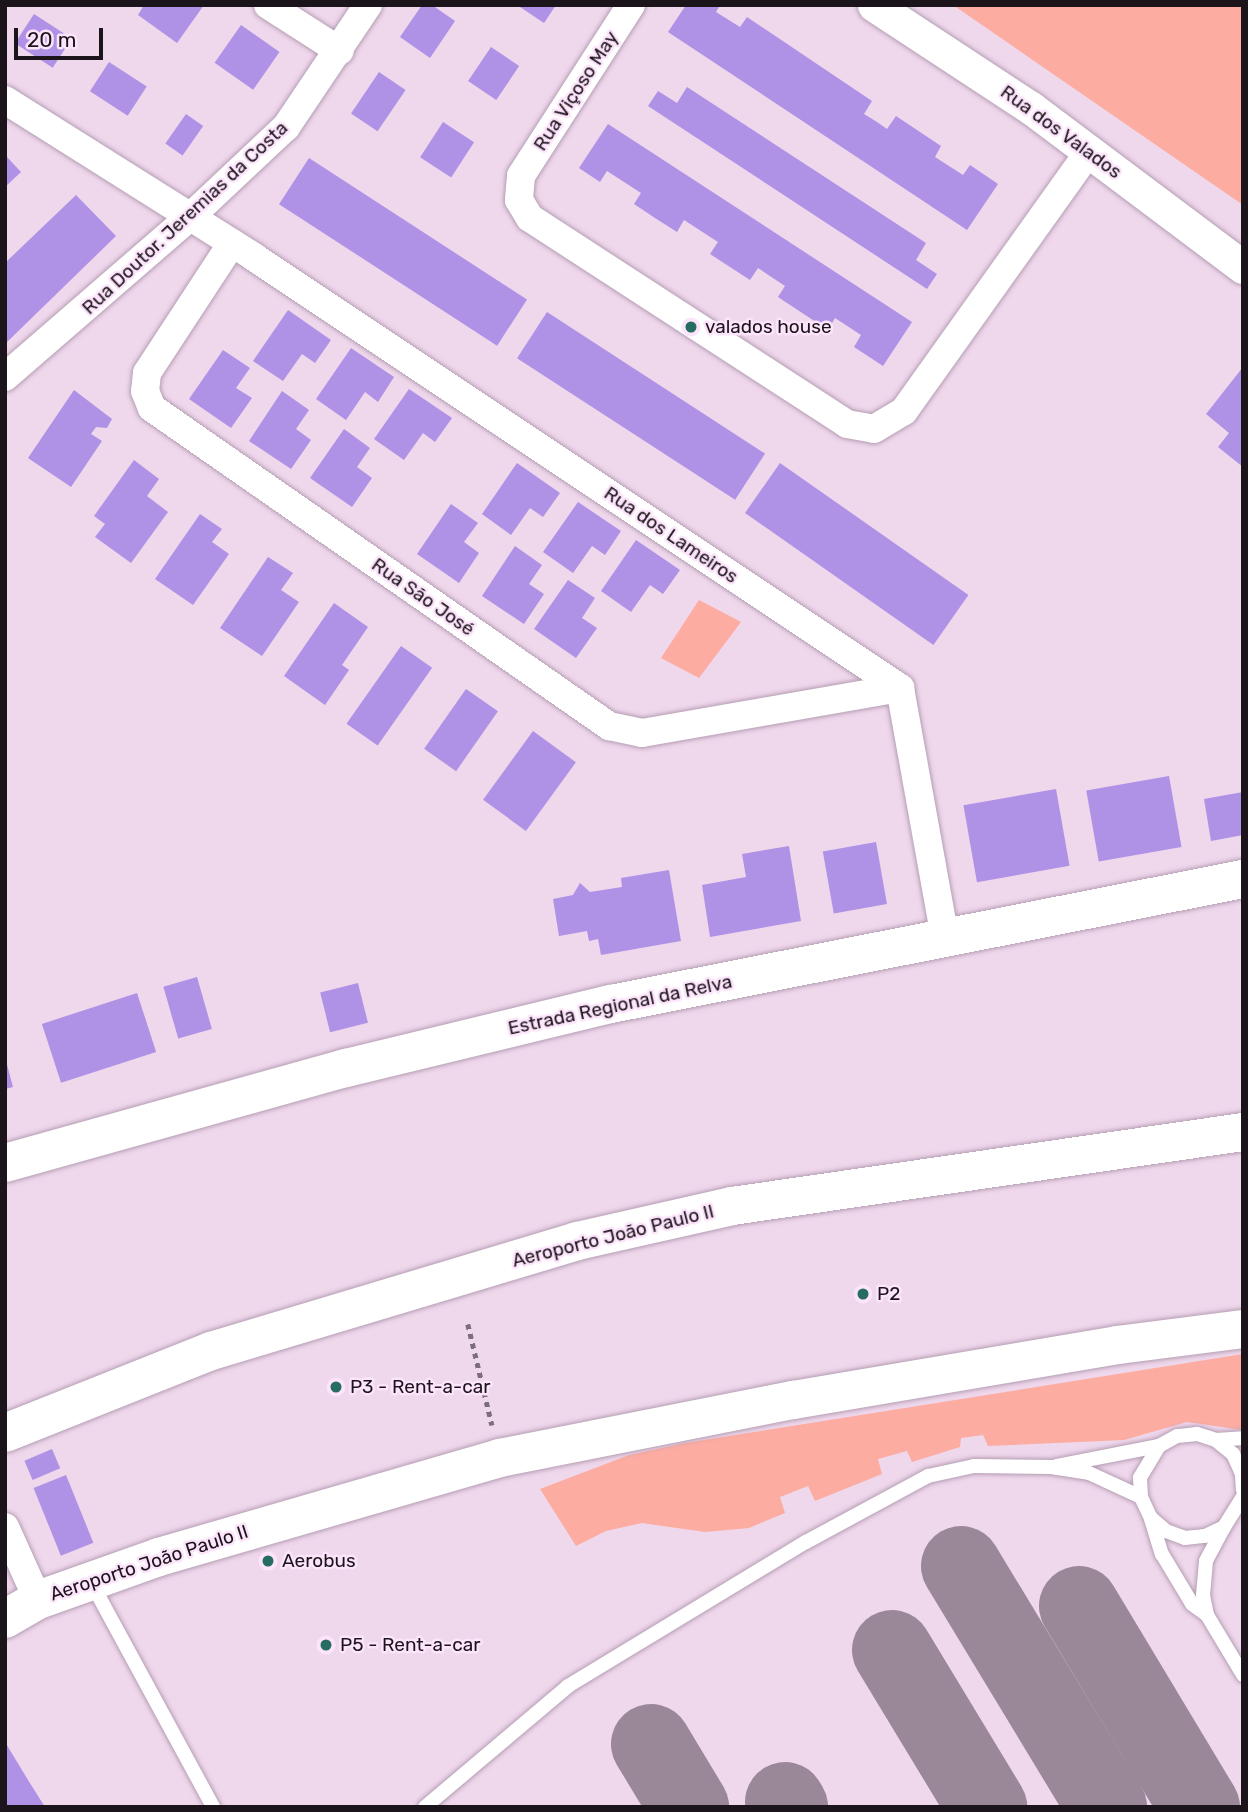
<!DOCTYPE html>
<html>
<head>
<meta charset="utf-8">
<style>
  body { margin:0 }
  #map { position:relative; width:1248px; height:1812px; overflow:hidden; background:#efd7ec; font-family:Rubik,sans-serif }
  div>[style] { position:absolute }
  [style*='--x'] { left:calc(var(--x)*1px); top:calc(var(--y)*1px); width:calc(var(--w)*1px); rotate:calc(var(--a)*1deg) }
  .green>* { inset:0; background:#fcaca1 }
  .taxiway>* { height:80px; margin:-40px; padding:0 40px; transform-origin:40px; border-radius:40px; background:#9a8898 }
  .building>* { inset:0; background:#af91e6; transform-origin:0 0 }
  .path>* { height:4.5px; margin-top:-2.25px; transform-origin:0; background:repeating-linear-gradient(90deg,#7c6d7a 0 5px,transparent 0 10px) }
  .roads { filter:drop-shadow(0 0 2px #b59eb3) drop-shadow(0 0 2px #b59eb3) }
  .service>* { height:14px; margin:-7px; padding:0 7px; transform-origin:7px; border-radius:7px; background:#fff }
  .minor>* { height:28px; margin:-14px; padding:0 14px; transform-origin:14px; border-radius:14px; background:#fff }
  .tertiary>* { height:33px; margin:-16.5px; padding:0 16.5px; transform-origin:16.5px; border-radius:16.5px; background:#fff }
  .secondary>* { height:38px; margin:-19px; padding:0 19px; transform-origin:19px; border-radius:19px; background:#fff }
  .primary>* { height:38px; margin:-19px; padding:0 19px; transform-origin:19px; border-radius:19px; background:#fff }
  .dots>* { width:19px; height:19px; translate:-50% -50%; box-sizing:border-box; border:4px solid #fce4fa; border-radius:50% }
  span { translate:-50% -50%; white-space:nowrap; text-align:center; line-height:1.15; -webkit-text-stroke:5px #fce4fa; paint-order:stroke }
  .street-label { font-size:19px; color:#1c141b }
  .poi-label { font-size:19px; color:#1c141b }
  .left { translate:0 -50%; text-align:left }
  .frame { position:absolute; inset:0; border:7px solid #1c141b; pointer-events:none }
  .scale { position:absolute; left:14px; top:28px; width:89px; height:32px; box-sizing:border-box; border:4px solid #1c141b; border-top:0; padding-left:9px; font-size:21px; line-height:24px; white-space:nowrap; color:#1c141b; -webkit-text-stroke:5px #fce4fa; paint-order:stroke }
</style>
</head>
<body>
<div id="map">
  <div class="green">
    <div style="clip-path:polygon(953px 5px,1243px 5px,1243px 205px)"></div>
    <div style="clip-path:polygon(699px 600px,741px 622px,699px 678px,661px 658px)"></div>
    <div style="clip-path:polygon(1243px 1354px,1243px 1430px,1187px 1422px,1124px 1440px,988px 1446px,983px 1435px,961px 1438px,960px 1447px,912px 1462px,907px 1451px,878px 1459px,882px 1474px,815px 1501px,808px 1486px,780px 1497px,785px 1513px,749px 1528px,705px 1532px,642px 1523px,606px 1531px,576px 1546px,540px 1489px,629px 1455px,685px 1443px)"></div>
  </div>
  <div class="taxiway">
    <div style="--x:961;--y:1566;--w:282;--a:58.8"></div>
    <div style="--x:1079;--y:1606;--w:235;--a:59"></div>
    <div style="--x:892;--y:1650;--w:184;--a:58.8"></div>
    <div style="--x:651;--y:1744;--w:74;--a:58.9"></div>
    <div style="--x:785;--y:1802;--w:6;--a:59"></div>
  </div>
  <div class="building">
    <div style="clip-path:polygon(144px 5px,204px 5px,177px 43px,138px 15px)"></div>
    <div style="clip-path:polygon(422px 5px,432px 5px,455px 21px,430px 58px,400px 37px)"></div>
    <div style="clip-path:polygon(517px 5px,556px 5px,544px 23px)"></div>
    <div style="clip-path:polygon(686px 5px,720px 5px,716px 12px,740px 27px,747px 17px,872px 101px,864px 114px,877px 122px,887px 129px,896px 116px,941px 146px,935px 157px,963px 175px,970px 165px,998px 184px,967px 230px,668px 32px)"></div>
    <div style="left:34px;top:14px;width:45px;height:35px;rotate:33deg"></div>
    <div style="left:241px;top:25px;width:47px;height:46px;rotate:35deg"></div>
    <div style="left:491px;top:47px;width:34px;height:41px;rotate:34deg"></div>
    <div style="left:109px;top:62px;width:45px;height:35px;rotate:33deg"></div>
    <div style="left:379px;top:72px;width:32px;height:50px;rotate:34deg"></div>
    <div style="clip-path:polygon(687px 87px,926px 243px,916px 260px,937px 274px,927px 289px,648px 106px,658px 91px,677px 103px)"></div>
    <div style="left:186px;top:114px;width:21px;height:36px;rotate:35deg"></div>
    <div style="left:443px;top:122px;width:37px;height:42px;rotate:33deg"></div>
    <div style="clip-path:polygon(608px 124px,912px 322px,883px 366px,854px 347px,861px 335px,835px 318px,828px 330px,778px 297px,785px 286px,758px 268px,750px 280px,710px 254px,718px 242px,684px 220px,677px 232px,655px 218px,634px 204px,641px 193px,607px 171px,600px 182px,579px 168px)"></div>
    <div style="clip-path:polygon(5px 155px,21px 172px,5px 187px)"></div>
    <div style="left:309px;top:158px;width:260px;height:55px;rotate:33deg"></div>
    <div style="clip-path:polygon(76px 195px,116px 236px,5px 344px,5px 263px)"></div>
    <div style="clip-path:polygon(288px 310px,331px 340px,315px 363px,302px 354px,283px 381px,253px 361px)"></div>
    <div style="left:547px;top:312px;width:260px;height:55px;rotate:33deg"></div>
    <div style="clip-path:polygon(351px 348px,394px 377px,378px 402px,365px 392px,346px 420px,316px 399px)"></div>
    <div style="clip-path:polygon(223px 350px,250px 368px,236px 388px,252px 398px,231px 428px,189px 399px)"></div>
    <div style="clip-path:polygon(1243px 367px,1243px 467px,1218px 447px,1229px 433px,1206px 414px)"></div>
    <div style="clip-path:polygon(409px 389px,452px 418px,435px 442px,423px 433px,404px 460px,374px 439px)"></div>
    <div style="clip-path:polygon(74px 390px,112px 419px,107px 428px,96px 427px,91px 434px,102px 441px,71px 487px,28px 458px)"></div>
    <div style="clip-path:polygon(282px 391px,309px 410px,296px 429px,311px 440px,291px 469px,249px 441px)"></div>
    <div style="clip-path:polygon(344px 429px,370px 448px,357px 467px,372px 478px,352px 507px,310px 478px)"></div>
    <div style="clip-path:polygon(134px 460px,159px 479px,147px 496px,168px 512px,131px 563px,95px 537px,105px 524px,94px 516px)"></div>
    <div style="clip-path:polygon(517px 463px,560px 493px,543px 517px,530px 508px,511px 535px,482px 514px)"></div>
    <div style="left:780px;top:463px;width:230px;height:61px;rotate:35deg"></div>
    <div style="clip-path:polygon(578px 502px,621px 531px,605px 555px,592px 546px,573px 573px,543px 552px)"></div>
    <div style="clip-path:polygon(451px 504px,478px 523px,464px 542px,479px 553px,459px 583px,417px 554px)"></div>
    <div style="clip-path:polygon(200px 514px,222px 529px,212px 542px,229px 554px,193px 605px,155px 579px)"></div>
    <div style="clip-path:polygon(636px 540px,680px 570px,663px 594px,650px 585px,631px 612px,601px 591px)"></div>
    <div style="clip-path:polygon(515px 546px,542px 565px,529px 584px,544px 594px,524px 624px,482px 596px)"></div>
    <div style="clip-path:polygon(268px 557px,293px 573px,281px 590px,299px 602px,262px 656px,220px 628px)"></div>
    <div style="clip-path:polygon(568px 580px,595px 598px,582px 618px,597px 628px,576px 658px,534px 629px)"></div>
    <div style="clip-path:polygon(334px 603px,368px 627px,342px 665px,349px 670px,325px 705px,284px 676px)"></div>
    <div style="left:401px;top:646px;width:38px;height:95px;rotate:35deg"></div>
    <div style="left:466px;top:689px;width:39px;height:73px;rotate:35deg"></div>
    <div style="left:533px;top:731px;width:53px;height:85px;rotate:36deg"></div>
    <div style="left:1169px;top:776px;width:72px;height:84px;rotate:80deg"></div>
    <div style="left:1056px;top:789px;width:78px;height:94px;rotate:80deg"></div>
    <div style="clip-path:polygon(1243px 792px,1243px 835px,1211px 841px,1204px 799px)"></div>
    <div style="left:876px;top:842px;width:63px;height:54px;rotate:80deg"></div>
    <div style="clip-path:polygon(789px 846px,801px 921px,710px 937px,702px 885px,746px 877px,742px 854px)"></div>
    <div style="clip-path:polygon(669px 870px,681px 941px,601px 955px,598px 939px,589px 941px,587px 931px,559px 936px,553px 899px,573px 895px,580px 883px,590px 892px,622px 887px,621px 878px)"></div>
    <div style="left:197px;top:977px;width:54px;height:35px;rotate:74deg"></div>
    <div style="left:358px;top:983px;width:41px;height:39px;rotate:76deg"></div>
    <div style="left:137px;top:993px;width:62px;height:100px;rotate:72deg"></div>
    <div style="clip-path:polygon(5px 1057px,13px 1087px,5px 1089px)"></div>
    <div style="left:52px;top:1449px;width:21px;height:30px;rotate:67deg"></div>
    <div style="left:66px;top:1475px;width:73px;height:35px;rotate:68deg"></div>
    <div style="clip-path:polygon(5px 1742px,28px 1780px,45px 1807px,5px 1807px)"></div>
  </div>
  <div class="path">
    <div style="--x:468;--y:1324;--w:104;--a:76.6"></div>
  </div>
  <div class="roads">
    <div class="service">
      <div style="--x:1216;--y:1440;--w:27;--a:-4"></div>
      <div style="--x:1056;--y:1466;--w:105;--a:-11"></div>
      <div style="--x:1243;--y:1490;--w:16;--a:-94"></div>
      <div style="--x:1242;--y:1474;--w:22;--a:-114"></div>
      <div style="--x:1233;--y:1454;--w:22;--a:-141"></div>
      <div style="--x:1216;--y:1440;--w:20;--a:-162"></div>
      <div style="--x:1197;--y:1434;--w:20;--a:174"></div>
      <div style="--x:1177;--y:1436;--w:21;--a:151"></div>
      <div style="--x:1159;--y:1446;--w:37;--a:121"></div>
      <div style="--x:1140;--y:1478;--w:19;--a:87"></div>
      <div style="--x:1141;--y:1497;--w:23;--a:65"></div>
      <div style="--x:1151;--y:1518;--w:20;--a:41"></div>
      <div style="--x:1166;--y:1531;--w:20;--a:20"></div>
      <div style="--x:1185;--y:1538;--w:20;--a:-6"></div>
      <div style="--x:1205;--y:1536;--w:21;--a:-25"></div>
      <div style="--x:1224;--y:1527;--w:36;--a:-58"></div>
      <div style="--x:1151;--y:1519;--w:37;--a:73"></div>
      <div style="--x:1162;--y:1554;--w:58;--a:59"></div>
      <div style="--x:1192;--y:1604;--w:19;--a:36"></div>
      <div style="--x:1224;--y:1527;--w:38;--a:118"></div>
      <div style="--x:1206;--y:1561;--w:34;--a:95"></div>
      <div style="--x:1203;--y:1595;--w:20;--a:79"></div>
      <div style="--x:1207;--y:1615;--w:70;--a:59"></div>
      <div style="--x:91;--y:1582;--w:256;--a:61.5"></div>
      <div style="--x:425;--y:1807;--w:187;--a:-40.2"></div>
      <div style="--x:568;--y:1686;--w:278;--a:-31.2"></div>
      <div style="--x:806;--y:1542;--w:139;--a:-28.4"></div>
      <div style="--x:928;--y:1476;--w:47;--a:-12.3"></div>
      <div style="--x:974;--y:1466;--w:77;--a:0.7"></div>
      <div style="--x:1051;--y:1467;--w:38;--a:9"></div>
      <div style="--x:1089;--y:1473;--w:57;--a:24.8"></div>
    </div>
    <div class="minor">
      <div style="--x:268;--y:5;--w:85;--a:32.6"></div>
      <div style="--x:631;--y:5;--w:203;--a:122.8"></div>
      <div style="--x:521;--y:176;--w:24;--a:95"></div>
      <div style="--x:519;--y:200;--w:21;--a:59"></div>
      <div style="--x:530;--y:218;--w:378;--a:33"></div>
      <div style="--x:847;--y:424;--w:27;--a:10"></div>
      <div style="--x:874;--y:429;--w:35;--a:-31"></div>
      <div style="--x:904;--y:411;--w:318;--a:-54.5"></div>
      <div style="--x:5;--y:100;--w:294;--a:32.2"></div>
      <div style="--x:254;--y:257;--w:777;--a:33.71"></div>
      <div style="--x:900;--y:688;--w:253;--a:79.8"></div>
      <div style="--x:232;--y:243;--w:155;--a:123.2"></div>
      <div style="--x:147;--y:373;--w:18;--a:96"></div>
      <div style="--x:145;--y:391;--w:18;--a:68"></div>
      <div style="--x:152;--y:408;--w:557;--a:34.83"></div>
      <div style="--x:609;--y:726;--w:34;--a:12"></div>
      <div style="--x:642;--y:733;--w:262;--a:-9.9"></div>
      <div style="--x:5;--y:377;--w:245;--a:-40.9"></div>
      <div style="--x:190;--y:217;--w:132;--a:-43.2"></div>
      <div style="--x:286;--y:127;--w:147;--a:-56.1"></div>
      <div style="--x:5;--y:1527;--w:80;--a:65.7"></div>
    </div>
    <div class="tertiary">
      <div style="--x:874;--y:5;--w:188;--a:33.3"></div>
      <div style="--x:1031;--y:108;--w:265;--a:36.9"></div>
    </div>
    <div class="secondary">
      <div style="--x:5;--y:1433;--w:222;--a:-21.7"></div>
      <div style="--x:211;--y:1351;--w:382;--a:-16.7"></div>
      <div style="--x:577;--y:1241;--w:159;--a:-12.7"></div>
      <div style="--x:732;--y:1206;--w:516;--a:-8.24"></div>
      <div style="--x:5;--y:1619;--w:38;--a:-30"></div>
      <div style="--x:38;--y:1600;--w:128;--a:-19.6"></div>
      <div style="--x:159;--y:1557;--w:355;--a:-16.2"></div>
      <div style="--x:500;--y:1458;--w:299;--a:-11.2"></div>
      <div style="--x:793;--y:1400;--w:330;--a:-9.6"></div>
      <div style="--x:1118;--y:1345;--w:126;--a:-7.3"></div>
    </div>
    <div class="primary">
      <div style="--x:5;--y:1163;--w:354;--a:-15.6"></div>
      <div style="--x:346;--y:1068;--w:273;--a:-13.6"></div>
      <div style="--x:611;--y:1004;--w:644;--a:-11.19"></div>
    </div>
  </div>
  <div class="dots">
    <div style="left:691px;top:327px;background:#266c61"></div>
    <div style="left:863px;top:1294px;background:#266c61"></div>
    <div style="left:336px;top:1387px;background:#266c61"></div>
    <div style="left:268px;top:1561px;background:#266c61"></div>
    <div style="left:326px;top:1645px;background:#266c61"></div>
  </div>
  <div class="street-label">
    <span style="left:576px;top:91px;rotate:-57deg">Rua Viçoso May</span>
    <span style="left:1061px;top:132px;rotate:36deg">Rua dos Valados</span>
    <span style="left:185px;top:218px;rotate:-43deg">Rua Doutor. Jeremias da Costa</span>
    <span style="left:671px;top:535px;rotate:34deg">Rua dos Lameiros</span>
    <span style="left:423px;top:597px;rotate:35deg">Rua São José</span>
    <span style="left:620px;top:1005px;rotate:-12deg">Estrada Regional da Relva</span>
    <span style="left:613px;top:1236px;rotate:-14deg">Aeroporto João Paulo II</span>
    <span style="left:149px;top:1563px;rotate:-18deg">Aeroporto João Paulo II</span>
  </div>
  <div class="poi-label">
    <span class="left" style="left:705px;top:327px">valados house</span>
    <span class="left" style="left:877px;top:1294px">P2</span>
    <span class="left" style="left:350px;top:1387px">P3 - Rent-a-car</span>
    <span class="left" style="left:282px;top:1561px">Aerobus</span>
    <span class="left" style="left:340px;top:1645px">P5 - Rent-a-car</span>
  </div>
  <div class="frame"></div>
  <div class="scale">20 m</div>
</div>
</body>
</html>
